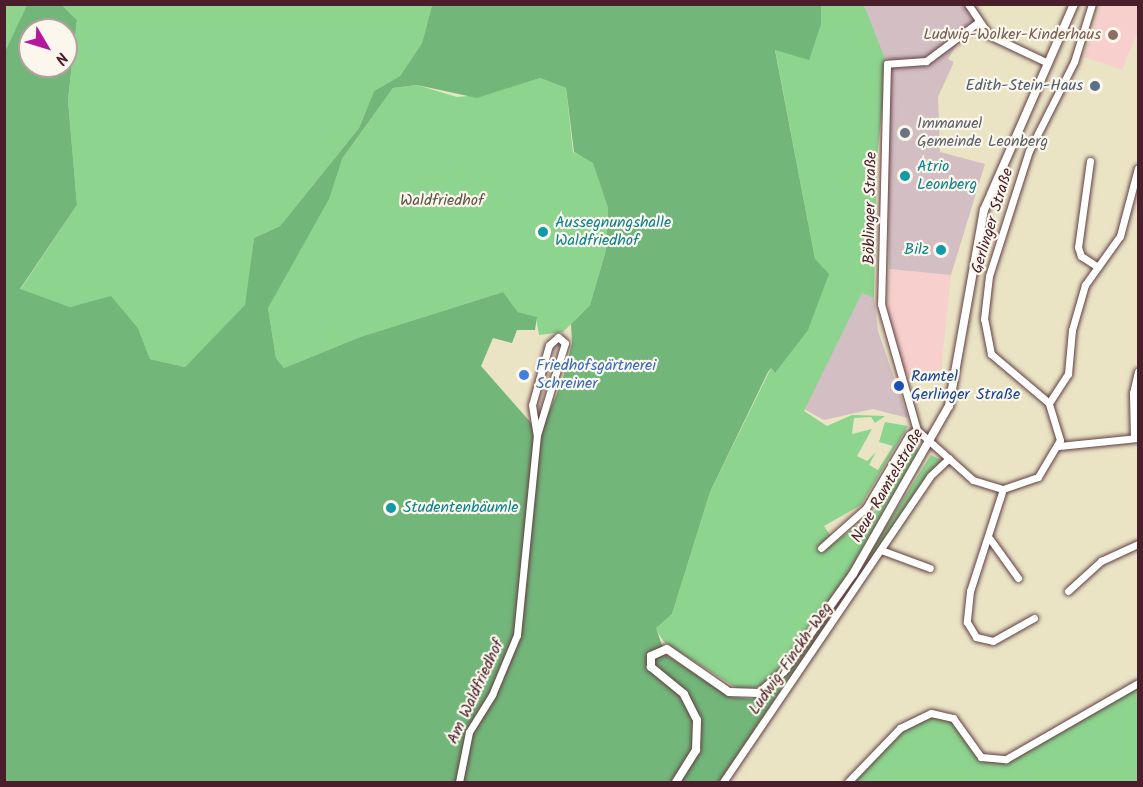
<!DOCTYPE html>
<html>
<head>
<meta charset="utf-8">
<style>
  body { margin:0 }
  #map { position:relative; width:1143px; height:787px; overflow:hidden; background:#eae4c5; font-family:Kalam,sans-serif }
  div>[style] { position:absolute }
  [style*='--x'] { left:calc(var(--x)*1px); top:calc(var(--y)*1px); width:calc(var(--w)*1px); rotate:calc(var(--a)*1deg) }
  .built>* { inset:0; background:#f7d0cd }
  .industrial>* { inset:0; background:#d2bec3 }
  .green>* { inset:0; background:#8dd48f }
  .forest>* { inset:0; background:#72b67a }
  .roads { filter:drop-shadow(0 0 2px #623d42) drop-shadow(0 0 2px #623d42) }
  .minor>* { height:7px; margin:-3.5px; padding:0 3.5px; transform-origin:3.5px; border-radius:3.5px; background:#fff }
  .major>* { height:8px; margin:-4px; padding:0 4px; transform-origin:4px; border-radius:4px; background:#fff }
  .dots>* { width:16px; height:16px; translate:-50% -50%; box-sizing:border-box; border:3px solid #fbf7ec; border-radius:50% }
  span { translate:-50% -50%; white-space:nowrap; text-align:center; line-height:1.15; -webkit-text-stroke:4.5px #fbf7ec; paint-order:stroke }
  .education-label { font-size:16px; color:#785e54 }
  .right { translate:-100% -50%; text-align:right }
  .service-label { font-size:16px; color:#4e5e75 }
  .worship-label { font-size:16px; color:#5b616d }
  .left { translate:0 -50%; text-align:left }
  .culture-label { font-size:16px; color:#0d838f }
  .park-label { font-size:16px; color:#5e5549 }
  .street-label { font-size:16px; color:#4a1f2b }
  .shop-label { font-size:16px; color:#366cbe }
  .transit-label { font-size:16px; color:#164399 }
  .frame { position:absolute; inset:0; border:6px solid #4a1f2b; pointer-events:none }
  .north { position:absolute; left:18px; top:18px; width:60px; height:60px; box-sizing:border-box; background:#fbf7ec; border:2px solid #b4a19f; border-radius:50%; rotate:128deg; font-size:16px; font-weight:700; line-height:24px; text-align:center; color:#4a1f2b }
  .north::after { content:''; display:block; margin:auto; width:21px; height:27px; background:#b5179e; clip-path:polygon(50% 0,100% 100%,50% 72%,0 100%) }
</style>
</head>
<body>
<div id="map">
  <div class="built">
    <div style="clip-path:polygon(1101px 5px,1138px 5px,1138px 31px,1122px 70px,1084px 57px)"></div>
    <div style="clip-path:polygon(889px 269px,951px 275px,940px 380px,905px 374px,888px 334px)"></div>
  </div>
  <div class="industrial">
    <div style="clip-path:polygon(865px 5px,974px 5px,985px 25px,958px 43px,948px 59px,954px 62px,938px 97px,940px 152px,985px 164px,951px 275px,889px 269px,887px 64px,866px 20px)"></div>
    <div style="clip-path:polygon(862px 292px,874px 298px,878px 331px,908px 418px,873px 409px,824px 420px,804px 409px)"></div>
  </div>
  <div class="green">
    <div style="clip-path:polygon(5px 5px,27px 5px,5px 54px)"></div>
    <div style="clip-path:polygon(62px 5px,432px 5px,422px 43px,400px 76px,374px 91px,359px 128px,280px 226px,254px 238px,246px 305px,185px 367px,150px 359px,138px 328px,111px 297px,70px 307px,20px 290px,77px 205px,68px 100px,77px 20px)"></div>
    <div style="clip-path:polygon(821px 5px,864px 5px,887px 64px,877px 158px,874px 298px,862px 293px,804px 411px,827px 426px,852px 415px,885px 416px,875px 423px,871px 417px,854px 418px,852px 434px,872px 429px,857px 456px,867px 461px,876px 452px,869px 465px,878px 470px,893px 446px,879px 442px,885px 422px,908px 426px,861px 505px,824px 526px,830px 535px,819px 546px,823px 551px,873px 514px,912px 447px,911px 438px,920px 453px,843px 583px,781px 668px,759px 687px,738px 689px,664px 642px,655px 628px,672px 614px,710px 492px,771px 368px,774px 372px,815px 259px,775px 49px,821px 24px)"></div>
    <div style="clip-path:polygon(540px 78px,566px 88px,573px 152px,593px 162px,608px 208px,606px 250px,590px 305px,563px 332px,539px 335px,536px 317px,518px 312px,503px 292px,360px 337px,284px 368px,276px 358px,268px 308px,342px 159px,393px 88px,417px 85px,457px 97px,489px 94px)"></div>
    <div style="clip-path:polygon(931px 455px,943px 461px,781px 690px,776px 685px,834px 608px)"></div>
    <div style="clip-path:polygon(1138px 683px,1138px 782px,848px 782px,900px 728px,931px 713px,953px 718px,981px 757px,1019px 756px)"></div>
  </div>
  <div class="forest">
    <div style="clip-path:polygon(evenodd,27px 5px,62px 5px,77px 20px,68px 100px,77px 205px,20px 289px,70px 307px,111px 296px,138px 328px,150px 359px,185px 367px,245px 305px,254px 238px,280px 226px,359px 128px,374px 91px,400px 76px,422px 43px,432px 5px,821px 5px,821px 24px,809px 60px,775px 50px,815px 259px,829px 274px,808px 330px,775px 373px,771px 368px,768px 372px,710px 492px,672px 614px,656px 628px,665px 654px,730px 697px,752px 699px,776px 685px,781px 690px,719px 782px,5px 782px,4px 54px,27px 5px,30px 30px,66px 30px,66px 66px,30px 66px,30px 30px,27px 5px,540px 78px,566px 88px,574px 152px,593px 163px,608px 208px,606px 250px,590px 305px,571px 324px,572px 343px,562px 382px,540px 433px,481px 366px,493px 338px,512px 343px,517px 330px,535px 330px,537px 317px,518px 312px,503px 292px,360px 337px,284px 368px,276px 358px,268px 308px,329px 199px,342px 159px,393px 88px,417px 85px,477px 98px,540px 78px)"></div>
  </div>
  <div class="roads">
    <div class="minor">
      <div style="--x:968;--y:4;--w:37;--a:56"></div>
      <div style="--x:989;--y:35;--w:65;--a:25.4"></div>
      <div style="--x:977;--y:23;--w:64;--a:143.3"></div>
      <div style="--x:926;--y:61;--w:39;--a:176"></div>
      <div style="--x:887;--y:64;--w:240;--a:91.4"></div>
      <div style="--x:881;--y:304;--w:131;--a:74.1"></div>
      <div style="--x:917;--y:430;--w:75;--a:41.8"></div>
      <div style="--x:973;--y:480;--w:31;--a:17"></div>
      <div style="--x:1003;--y:489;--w:37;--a:-19"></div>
      <div style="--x:1038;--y:477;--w:43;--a:-59.3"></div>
      <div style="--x:1060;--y:440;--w:39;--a:-107"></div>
      <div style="--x:1049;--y:403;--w:76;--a:-139.8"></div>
      <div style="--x:991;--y:354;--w:36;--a:-101"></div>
      <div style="--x:984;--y:319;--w:43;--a:-83.4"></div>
      <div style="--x:989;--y:276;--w:131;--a:-72.3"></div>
      <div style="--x:1029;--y:151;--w:100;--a:-63.2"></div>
      <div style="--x:1074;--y:62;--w:61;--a:-72.8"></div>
      <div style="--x:1090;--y:161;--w:87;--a:97.9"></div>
      <div style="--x:1078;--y:247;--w:9;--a:72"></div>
      <div style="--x:1081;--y:256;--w:20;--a:33"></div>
      <div style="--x:1049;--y:403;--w:35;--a:-57"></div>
      <div style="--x:1068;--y:374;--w:44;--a:-84.8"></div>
      <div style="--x:1072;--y:330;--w:47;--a:-73.9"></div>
      <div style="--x:1085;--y:285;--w:60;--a:-54.5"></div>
      <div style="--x:1120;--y:236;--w:70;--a:-75.2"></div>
      <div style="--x:1134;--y:438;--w:45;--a:-91.3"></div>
      <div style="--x:1133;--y:393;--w:22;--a:-77"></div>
      <div style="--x:1059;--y:446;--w:79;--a:-5.8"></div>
      <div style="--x:1003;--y:489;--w:107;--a:107.9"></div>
      <div style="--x:970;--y:591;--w:31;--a:96"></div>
      <div style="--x:967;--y:622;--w:17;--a:59"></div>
      <div style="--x:976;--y:637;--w:17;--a:13"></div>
      <div style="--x:993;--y:641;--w:47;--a:-29.3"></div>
      <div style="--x:990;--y:539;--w:48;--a:54.3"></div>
      <div style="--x:821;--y:548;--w:60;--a:-41.6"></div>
      <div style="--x:866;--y:508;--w:85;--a:-59.5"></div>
      <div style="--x:909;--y:435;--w:9;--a:-32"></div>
      <div style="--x:881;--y:550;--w:52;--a:20.2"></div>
      <div style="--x:1068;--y:591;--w:45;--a:-42.3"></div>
      <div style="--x:1101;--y:561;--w:41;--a:-24.7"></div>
      <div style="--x:459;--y:782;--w:51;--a:-78.7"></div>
      <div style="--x:469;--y:732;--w:44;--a:-58.1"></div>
      <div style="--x:492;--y:695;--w:65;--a:-67.4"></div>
      <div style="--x:517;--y:635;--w:201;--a:-84.3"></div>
      <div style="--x:537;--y:435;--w:96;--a:-73.1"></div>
      <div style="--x:565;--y:343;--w:9;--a:-139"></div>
      <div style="--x:558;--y:337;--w:12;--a:138"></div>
      <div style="--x:549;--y:345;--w:62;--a:105.8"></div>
      <div style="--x:532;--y:405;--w:30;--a:81"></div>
      <div style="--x:723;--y:782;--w:369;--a:-55.9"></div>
      <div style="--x:930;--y:476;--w:26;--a:-43"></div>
      <div style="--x:848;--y:782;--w:75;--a:-46.1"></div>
      <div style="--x:900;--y:728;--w:34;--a:-26"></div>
      <div style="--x:931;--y:713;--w:23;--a:13"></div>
      <div style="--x:953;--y:718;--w:48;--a:54.3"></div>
      <div style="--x:981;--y:757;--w:25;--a:5"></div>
      <div style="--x:1006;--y:759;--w:152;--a:-29.9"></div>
    </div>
    <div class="major">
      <div style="--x:676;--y:782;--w:38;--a:-58"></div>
      <div style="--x:696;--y:750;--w:30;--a:-88"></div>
      <div style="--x:697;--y:720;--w:29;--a:-117"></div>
      <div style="--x:684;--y:694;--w:43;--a:-140.7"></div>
      <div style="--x:651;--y:667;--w:11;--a:-90"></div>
      <div style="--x:651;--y:656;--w:17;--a:-24"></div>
      <div style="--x:667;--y:649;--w:75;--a:34.7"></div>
      <div style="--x:729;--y:692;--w:30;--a:2"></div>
      <div style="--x:759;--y:693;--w:33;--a:-41"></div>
      <div style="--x:784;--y:671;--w:119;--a:-54.6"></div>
      <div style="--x:853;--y:574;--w:193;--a:-60.3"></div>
      <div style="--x:949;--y:406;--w:199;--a:-79.9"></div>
      <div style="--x:984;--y:210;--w:225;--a:-66.4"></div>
    </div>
  </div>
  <div class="dots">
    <div style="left:1113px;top:35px;background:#8d6e63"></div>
    <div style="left:1095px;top:86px;background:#5c6f8a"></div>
    <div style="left:905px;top:133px;background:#6b7280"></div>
    <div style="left:905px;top:176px;background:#0f9aa8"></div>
    <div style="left:543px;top:232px;background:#0f9aa8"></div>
    <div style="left:941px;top:250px;background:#0f9aa8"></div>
    <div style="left:524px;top:375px;background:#3f7fe0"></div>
    <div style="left:899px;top:386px;background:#1a4fb4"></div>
    <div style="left:391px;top:508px;background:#0f9aa8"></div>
  </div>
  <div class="education-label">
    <span class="right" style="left:1101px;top:35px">Ludwig-Wolker-Kinderhaus</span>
  </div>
  <div class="service-label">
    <span class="right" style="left:1083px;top:86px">Edith-Stein-Haus</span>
  </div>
  <div class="worship-label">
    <span class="left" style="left:917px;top:133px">Immanuel<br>Gemeinde Leonberg</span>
  </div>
  <div class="culture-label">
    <span class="left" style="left:917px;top:176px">Atrio<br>Leonberg</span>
    <span class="left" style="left:555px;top:232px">Aussegnungshalle<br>Waldfriedhof</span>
    <span class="right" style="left:929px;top:250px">Bilz</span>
    <span class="left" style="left:403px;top:508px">Studentenbäumle</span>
  </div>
  <div class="park-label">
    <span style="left:442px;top:201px">Waldfriedhof</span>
  </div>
  <div class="street-label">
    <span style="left:871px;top:208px;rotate:-89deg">Böblinger Straße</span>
    <span style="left:993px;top:221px;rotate:-73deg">Gerlinger Straße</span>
    <span style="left:888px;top:486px;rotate:-60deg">Neue Ramtelstraße</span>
    <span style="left:791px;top:659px;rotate:-55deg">Ludwig-Finckh-Weg</span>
    <span style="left:476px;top:692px;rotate:-65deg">Am Waldfriedhof</span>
  </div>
  <div class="shop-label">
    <span class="left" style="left:536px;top:375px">Friedhofsgärtnerei<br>Schreiner</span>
  </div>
  <div class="transit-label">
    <span class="left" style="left:911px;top:386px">Ramtel<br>Gerlinger Straße</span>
  </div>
  <div class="frame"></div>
  <div class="north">N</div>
</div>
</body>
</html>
